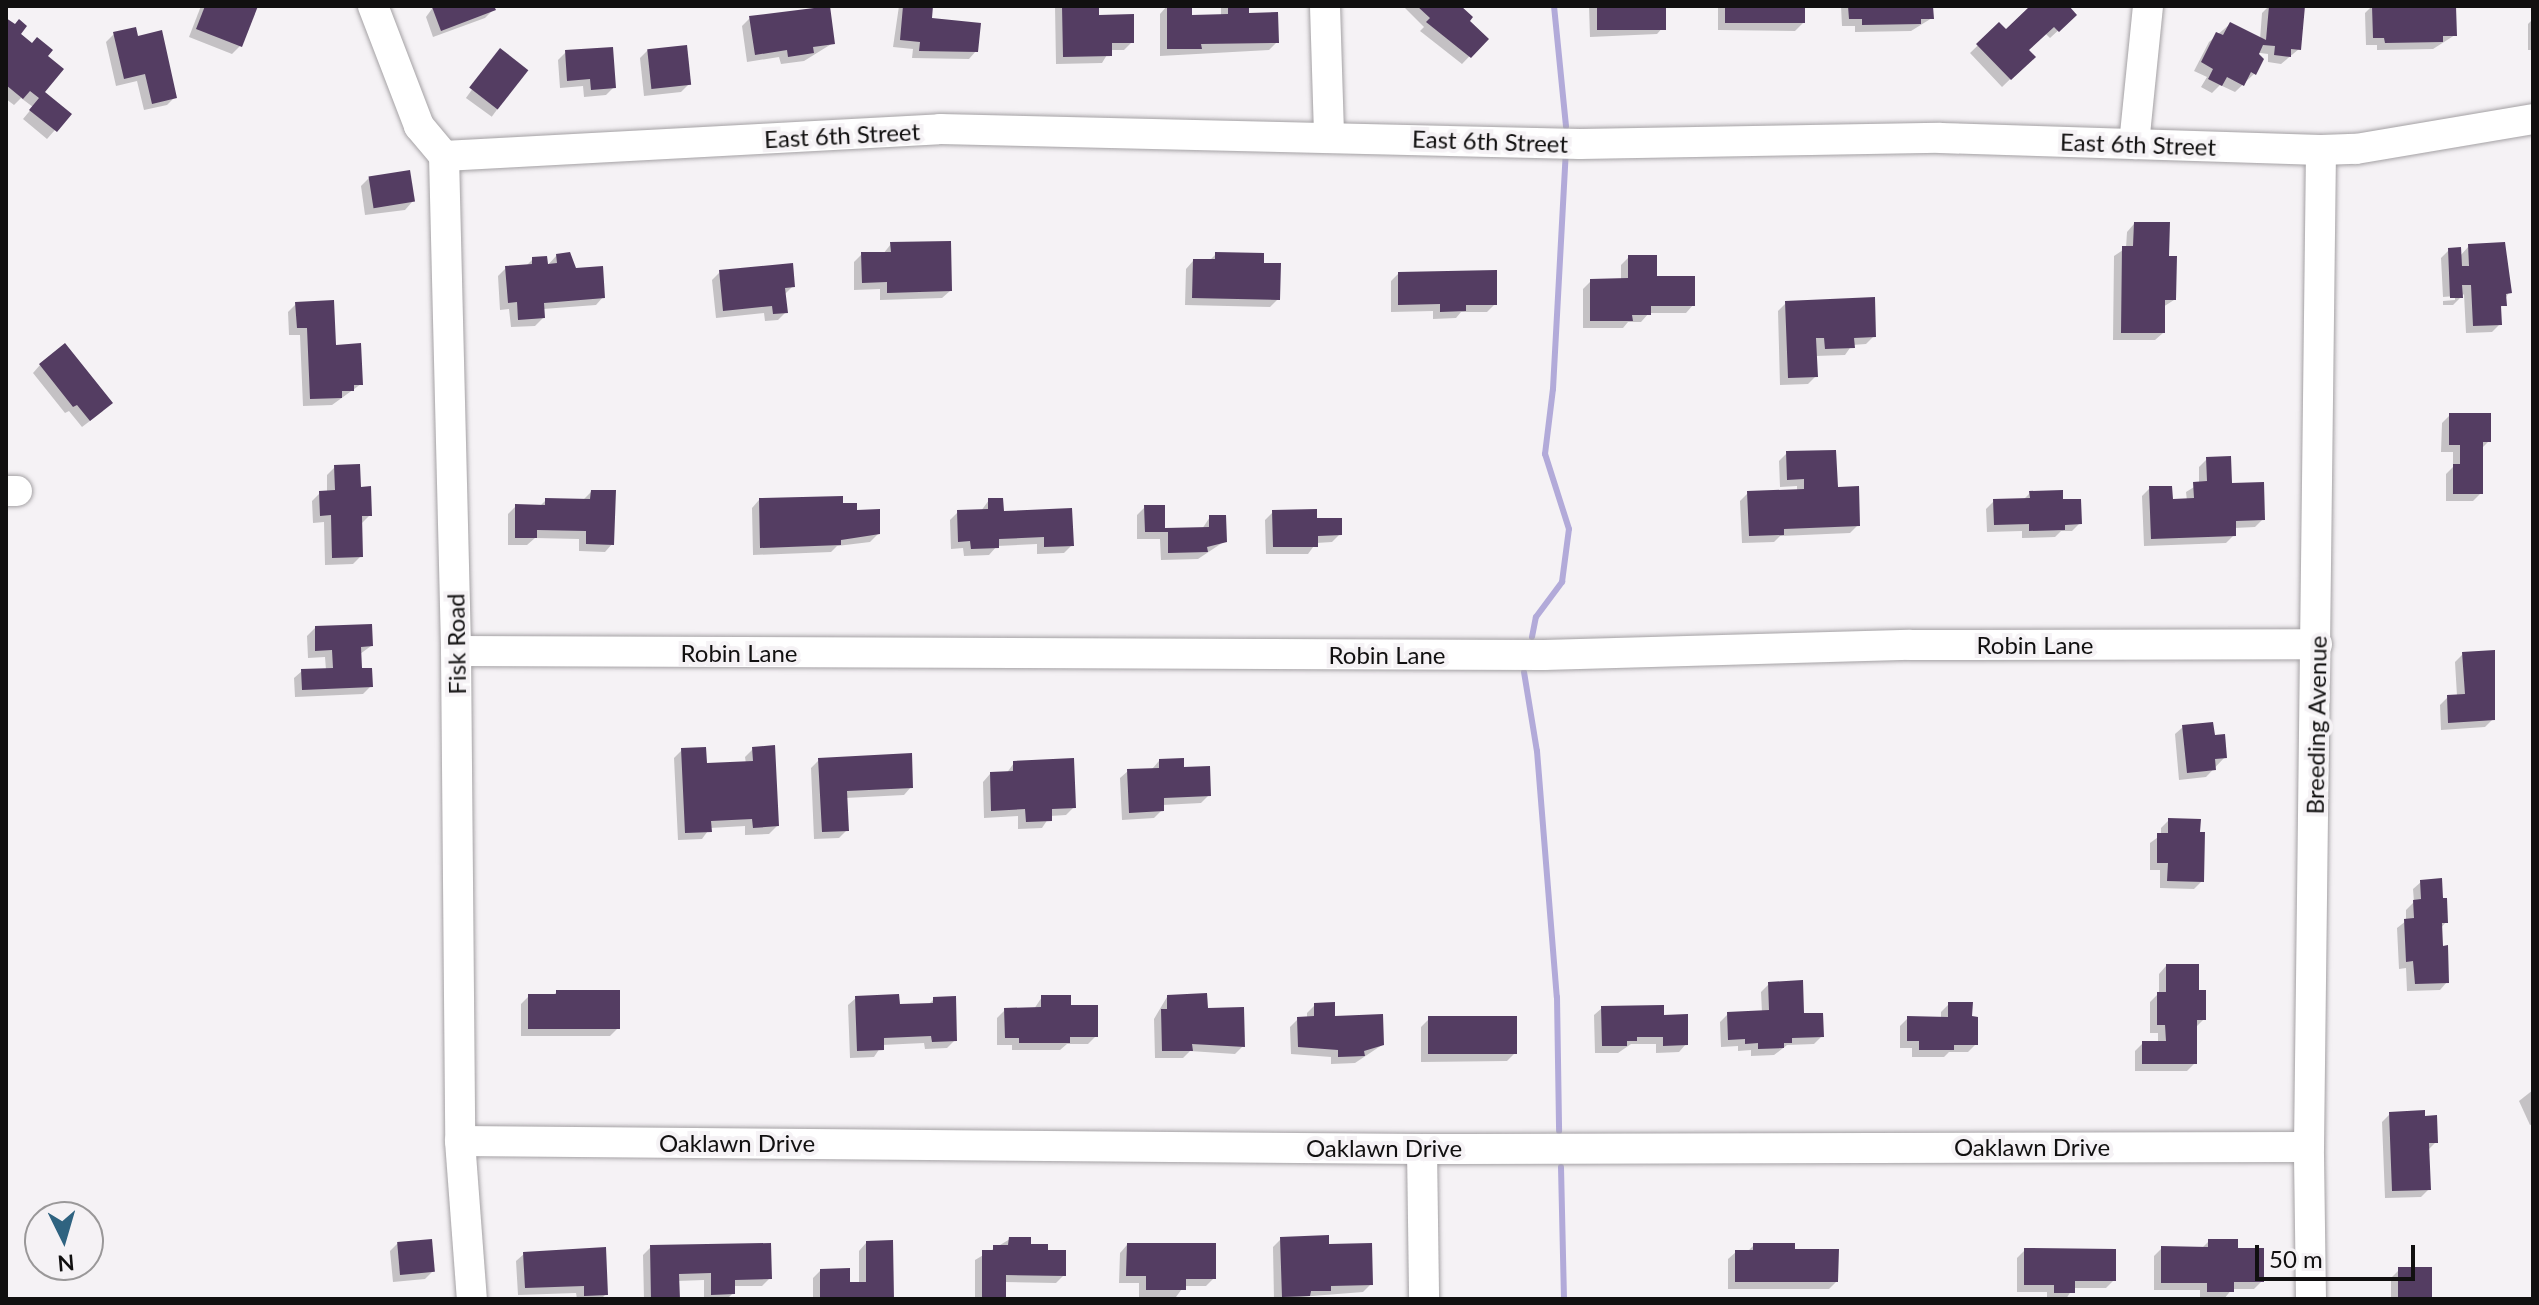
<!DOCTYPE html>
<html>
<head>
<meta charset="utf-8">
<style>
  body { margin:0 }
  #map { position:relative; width:2539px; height:1305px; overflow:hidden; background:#f5f2f5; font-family:Lato,sans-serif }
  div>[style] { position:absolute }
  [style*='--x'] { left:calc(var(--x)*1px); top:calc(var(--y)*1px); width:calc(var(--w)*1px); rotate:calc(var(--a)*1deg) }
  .shadow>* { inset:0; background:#0003; transform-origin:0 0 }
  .stream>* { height:6px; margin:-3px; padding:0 3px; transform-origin:3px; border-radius:3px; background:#b2aad9 }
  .building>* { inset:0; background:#543d62; transform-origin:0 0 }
  .roads { filter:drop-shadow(0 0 2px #a4a1a4) drop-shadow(0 0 2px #a4a1a4) }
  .minor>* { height:30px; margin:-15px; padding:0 15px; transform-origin:15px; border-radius:15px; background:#fff }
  span { translate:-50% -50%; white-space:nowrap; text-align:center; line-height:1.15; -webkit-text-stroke:8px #f5f2f5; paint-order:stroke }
  .street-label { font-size:24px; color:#111010 }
  .frame { position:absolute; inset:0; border:8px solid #111010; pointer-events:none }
  .north { position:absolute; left:24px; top:1201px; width:80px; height:80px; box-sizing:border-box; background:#f5f2f5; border:2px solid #9a9899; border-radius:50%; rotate:175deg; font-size:22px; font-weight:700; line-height:32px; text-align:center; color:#111010 }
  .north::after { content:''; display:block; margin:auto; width:28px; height:36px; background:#2f6380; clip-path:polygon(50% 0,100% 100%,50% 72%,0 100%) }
  .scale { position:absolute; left:2255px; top:1245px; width:160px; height:36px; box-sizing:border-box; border:4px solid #111010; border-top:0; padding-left:10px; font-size:24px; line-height:28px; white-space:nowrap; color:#111010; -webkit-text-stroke:6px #f5f2f5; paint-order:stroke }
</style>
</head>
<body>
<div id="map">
  <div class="shadow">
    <div style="clip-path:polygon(201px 6px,256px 6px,240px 46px,232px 54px,189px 37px)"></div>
    <div style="clip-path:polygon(434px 6px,492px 6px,493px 10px,485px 18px,433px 37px,426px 17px)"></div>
    <div style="clip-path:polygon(899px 6px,931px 6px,930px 20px,976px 51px,969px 59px,912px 58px,913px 49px,893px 47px)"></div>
    <div style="clip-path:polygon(1055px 6px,1097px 6px,1097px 17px,1132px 42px,1124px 50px,1110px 50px,1102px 63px,1056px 64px)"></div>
    <div style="clip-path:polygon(1167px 6px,1190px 6px,1190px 17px,1221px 16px,1221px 6px,1247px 6px,1247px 15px,1277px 42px,1269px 50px,1160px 56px,1160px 14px)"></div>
    <div style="clip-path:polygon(1403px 6px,1458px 6px,1467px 21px,1486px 39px,1462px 64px,1420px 31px,1424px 27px)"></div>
    <div style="clip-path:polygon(1589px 6px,1664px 6px,1664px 26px,1657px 34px,1590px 37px)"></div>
    <div style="clip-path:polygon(1718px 6px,1803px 6px,1803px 23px,1795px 31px,1718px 30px)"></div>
    <div style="clip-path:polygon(1841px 6px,1931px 6px,1932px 18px,1911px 31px,1855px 32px,1855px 26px,1842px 26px)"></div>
    <div style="clip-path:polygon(2032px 6px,2066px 6px,2075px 15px,2050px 38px,2045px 33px,2027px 51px,2033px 57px,2002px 87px,1970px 53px,1999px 25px,2005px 32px)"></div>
    <div style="clip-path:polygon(2269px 6px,2279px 6px,2299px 49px,2281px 64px,2268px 62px,2268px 54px,2253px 52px,2255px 73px,2235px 92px,2220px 85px,2212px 93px,2201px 87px,2207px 77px,2194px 71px,2209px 42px,2230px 24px,2260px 40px,2262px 13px)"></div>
    <div style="clip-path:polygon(2372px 6px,2454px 6px,2455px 35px,2433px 49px,2377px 50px,2377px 45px,2366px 45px,2365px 13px)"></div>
    <div style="clip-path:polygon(750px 18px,833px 43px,804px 61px,781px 64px,779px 57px,747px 62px,742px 26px)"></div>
    <div style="clip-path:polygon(2533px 19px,2533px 50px,2528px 50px,2528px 24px)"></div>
    <div style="clip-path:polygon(6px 20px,45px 56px,42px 93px,69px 114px,47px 139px,23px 119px,33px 107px,21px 98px,14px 105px,6px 99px)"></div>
    <div style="clip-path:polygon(114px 34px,137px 38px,175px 97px,167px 105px,144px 110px,137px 81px,116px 86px,106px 42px)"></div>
    <div style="clip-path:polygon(648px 50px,689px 84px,681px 92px,644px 96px,640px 58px)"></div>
    <div style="left:500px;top:51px;width:32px;height:58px;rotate:36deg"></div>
    <div style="clip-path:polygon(566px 52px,614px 87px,606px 95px,584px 97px,583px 86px,560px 88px,558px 60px)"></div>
    <div style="clip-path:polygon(369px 178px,412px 202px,405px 210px,365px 215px,361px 186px)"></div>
    <div style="clip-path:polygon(2134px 224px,2167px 258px,2174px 300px,2163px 307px,2163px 333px,2155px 340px,2113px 340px,2114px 256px,2126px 248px,2127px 232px)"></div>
    <div style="clip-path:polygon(891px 244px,950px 291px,942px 298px,880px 300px,880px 289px,854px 290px,854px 262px,862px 254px,883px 254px)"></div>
    <div style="clip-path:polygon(2469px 246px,2509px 292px,2499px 311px,2500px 324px,2492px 332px,2466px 333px,2464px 294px,2453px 305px,2443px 305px,2443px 301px,2455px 300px,2455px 296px,2443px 297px,2441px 258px,2449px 250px,2460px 256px)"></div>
    <div style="clip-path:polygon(1216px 254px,1262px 265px,1278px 299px,1270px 307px,1185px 305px,1186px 269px,1193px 261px,1209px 261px)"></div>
    <div style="clip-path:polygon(557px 255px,603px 297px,596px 305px,543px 309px,543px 318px,535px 326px,511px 327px,509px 309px,500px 310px,498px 276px,506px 268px,526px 266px,533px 259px,546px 267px)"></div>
    <div style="clip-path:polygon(1629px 257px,1693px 305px,1686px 313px,1649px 313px,1641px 322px,1628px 322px,1623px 328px,1583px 328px,1583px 289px,1591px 281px,1621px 280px,1621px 265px)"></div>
    <div style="clip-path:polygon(720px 272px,793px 286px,785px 294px,786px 312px,778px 320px,765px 321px,764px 313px,716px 318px,712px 280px)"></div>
    <div style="clip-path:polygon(1398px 274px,1495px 304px,1487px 312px,1461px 312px,1456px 318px,1433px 319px,1433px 311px,1391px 312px,1391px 281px)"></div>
    <div style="clip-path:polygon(1786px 303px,1874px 336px,1866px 344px,1852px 345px,1845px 355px,1815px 356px,1816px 376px,1808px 384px,1780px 385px,1778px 311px)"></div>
    <div style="clip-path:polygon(296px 304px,361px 384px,332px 405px,303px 406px,300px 335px,289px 335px,288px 312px)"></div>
    <div style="clip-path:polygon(40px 365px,103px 411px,82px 427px,69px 411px,65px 413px,33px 373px)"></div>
    <div style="clip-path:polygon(2450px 415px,2489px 441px,2481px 449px,2481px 493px,2473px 501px,2446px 501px,2446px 474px,2453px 467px,2453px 452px,2441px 452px,2442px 423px)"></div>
    <div style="clip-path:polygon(1787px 453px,1836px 489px,1858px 525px,1850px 533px,1780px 536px,1774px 542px,1742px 543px,1740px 501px,1748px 493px,1797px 491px,1797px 486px,1780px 487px,1779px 461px)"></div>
    <div style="clip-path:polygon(2207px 459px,2263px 519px,2255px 527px,2234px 528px,2234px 535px,2226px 543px,2144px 546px,2142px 496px,2150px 488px,2171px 501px,2187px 501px,2186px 492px,2199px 484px,2199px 467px)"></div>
    <div style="clip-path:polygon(335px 467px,359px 489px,370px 515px,362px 523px,361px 556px,353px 564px,325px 565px,324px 522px,313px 523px,312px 501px,320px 493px,327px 493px,327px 475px)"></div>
    <div style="clip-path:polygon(591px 492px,612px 544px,605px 552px,579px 551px,579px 539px,535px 538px,527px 545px,508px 545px,508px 514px,516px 506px,540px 506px,546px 500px,582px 501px)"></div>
    <div style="clip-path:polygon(2030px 493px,2061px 501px,2080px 523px,2072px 531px,2061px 531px,2055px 537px,2022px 538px,2022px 531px,1987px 532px,1986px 509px,1994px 501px,2023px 500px)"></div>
    <div style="clip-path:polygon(759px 500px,842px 505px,855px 512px,878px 534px,870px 542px,837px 546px,831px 552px,753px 555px,752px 508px)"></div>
    <div style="clip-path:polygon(989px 500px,1002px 513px,1072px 545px,1064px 553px,1037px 554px,1037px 544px,997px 546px,989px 555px,964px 556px,963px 548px,951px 549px,950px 520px,958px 512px,981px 511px)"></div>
    <div style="clip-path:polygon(1145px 507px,1163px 530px,1202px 529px,1210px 517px,1225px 541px,1198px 559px,1161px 560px,1160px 539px,1137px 539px,1137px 515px)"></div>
    <div style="clip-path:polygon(1273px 512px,1340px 534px,1332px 542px,1316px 543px,1308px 554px,1266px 554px,1265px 520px)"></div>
    <div style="clip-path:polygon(315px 628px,371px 646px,360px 654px,360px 670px,371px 686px,363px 694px,295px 697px,294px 678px,302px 671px,326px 670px,325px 657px,308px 658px,307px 636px)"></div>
    <div style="clip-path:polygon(2463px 654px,2493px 719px,2485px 727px,2441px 730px,2440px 705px,2448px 697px,2457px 696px,2455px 662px)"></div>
    <div style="clip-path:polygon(2183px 727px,2213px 737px,2225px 757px,2206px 777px,2179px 780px,2175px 734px)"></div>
    <div style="clip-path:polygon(753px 749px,777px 826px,769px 834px,745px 835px,745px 826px,710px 828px,702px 839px,678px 840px,674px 758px,682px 750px,705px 766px,746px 764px,745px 757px)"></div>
    <div style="clip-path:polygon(819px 760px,911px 787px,904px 795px,845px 798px,847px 830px,839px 838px,814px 839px,811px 768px)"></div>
    <div style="clip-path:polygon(1159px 761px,1182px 769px,1209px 795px,1201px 803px,1162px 805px,1162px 810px,1154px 818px,1122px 820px,1120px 778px,1128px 771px,1152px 769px)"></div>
    <div style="clip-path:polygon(1014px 763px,1074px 807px,1066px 815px,1050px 816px,1042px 828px,1018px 829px,1018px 816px,984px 818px,983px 782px,990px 774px,1006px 774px)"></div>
    <div style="clip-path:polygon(2169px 820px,2198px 834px,2202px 881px,2194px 889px,2160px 888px,2160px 870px,2150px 870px,2150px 843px,2161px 835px,2161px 828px)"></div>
    <div style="clip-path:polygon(2421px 882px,2446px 922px,2440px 929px,2447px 982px,2440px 990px,2407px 991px,2406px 968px,2399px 969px,2397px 928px,2406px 921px,2406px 910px,2414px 902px,2413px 889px)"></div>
    <div style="clip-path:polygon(2166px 966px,2197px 992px,2204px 1019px,2195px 1028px,2195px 1063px,2187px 1071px,2135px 1071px,2135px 1051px,2143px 1043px,2158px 1043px,2158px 1033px,2150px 1033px,2150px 1002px,2159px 993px,2159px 974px)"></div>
    <div style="clip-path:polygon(1769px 984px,1822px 1036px,1814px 1044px,1787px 1045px,1774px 1055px,1751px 1056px,1751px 1050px,1738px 1051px,1738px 1046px,1721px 1047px,1720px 1022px,1728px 1014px,1762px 1013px,1761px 992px)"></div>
    <div style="clip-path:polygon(557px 992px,618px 1028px,610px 1036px,521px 1036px,521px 1004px,529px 996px,552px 996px)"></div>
    <div style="clip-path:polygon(1042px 997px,1069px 1007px,1096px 1036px,1088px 1044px,1067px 1044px,1060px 1050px,1012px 1050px,1012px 1045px,997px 1045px,997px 1018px,1005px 1010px,1034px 1009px)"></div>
    <div style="clip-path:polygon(1167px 997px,1206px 1010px,1243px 1046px,1235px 1054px,1190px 1051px,1183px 1058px,1155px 1058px,1154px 1019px)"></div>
    <div style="clip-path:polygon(856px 998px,898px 1006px,928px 1005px,934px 999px,955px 1040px,947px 1048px,925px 1049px,924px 1043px,882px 1045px,874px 1057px,850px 1058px,848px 1005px)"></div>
    <div style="clip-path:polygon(1949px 1004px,1970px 1018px,1976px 1044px,1968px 1052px,1949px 1052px,1944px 1057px,1912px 1057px,1912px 1048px,1900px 1048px,1900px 1026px,1908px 1018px,1941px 1019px,1941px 1012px)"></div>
    <div style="clip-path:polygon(1315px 1005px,1382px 1045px,1355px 1063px,1331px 1064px,1331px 1057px,1291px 1054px,1290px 1027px,1298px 1019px,1307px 1019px,1307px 1013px)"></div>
    <div style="clip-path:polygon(1602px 1008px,1662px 1017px,1686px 1044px,1679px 1052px,1656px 1053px,1656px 1044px,1631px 1044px,1618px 1053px,1595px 1053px,1594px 1015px)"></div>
    <div style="clip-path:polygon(1429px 1019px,1515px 1053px,1507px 1061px,1421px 1062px,1421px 1027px)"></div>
    <div style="clip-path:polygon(2533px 1090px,2533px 1124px,2530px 1125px,2519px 1101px)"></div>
    <div style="clip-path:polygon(2390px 1114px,2436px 1142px,2428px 1150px,2429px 1189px,2421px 1197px,2385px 1198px,2382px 1122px)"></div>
    <div style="clip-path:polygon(1010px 1239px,1046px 1252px,1064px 1275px,1056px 1283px,1004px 1282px,1004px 1299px,975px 1299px,975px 1260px)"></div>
    <div style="clip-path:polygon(1281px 1239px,1327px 1246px,1371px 1284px,1363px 1292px,1274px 1299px,1273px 1247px)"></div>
    <div style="clip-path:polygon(2209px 1241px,2236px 1250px,2262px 1281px,2254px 1289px,2232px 1289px,2224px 1299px,2200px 1299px,2200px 1290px,2154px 1290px,2154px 1256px,2162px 1248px,2201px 1249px)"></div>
    <div style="clip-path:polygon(398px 1243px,433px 1271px,425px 1279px,393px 1282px,390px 1251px)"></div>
    <div style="clip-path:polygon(866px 1243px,892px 1299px,813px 1299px,813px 1278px,820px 1271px,848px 1284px,859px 1284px,859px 1251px)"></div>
    <div style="clip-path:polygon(1127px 1245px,1214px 1278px,1206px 1286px,1184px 1286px,1176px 1297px,1139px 1297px,1139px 1283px,1119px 1283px,1120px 1253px)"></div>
    <div style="clip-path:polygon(1754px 1245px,1793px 1251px,1836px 1282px,1829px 1289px,1728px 1289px,1728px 1259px,1736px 1252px,1747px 1252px)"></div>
    <div style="clip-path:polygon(651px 1247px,770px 1278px,762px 1286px,733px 1286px,733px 1293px,727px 1299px,704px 1299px,704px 1280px,677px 1281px,678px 1299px,644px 1299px,643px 1255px)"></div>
    <div style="clip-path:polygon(2025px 1250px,2114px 1280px,2106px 1288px,2073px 1288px,2066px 1299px,2047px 1299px,2047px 1292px,2017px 1292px,2017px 1258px)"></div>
    <div style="clip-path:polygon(524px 1254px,606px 1294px,601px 1299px,577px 1299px,576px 1293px,518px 1295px,516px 1261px)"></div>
    <div style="clip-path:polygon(2399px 1270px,2430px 1299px,2391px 1299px,2391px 1278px)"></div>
  </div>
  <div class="stream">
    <div style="--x:1554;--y:6;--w:121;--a:84.3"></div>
    <div style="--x:1532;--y:637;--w:20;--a:-79"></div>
    <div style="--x:1536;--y:617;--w:44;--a:-53.4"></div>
    <div style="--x:1562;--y:582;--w:53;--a:-82.5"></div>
    <div style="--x:1569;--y:529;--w:79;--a:-107.7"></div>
    <div style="--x:1545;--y:454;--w:65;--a:-83"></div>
    <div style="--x:1553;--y:389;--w:238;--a:-86.9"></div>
    <div style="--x:1524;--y:672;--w:80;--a:80.7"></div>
    <div style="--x:1537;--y:751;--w:247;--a:85.4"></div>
    <div style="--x:1557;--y:997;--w:134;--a:89.1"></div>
    <div style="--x:1561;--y:1167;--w:132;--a:88.7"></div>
  </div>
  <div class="building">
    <div style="clip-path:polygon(205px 6px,258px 6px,242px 47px,196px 29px)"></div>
    <div style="clip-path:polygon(436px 6px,494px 6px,496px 10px,441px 31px,432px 7px)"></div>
    <div style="clip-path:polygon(830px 6px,835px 44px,813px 47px,814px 53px,788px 57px,787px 50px,755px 55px,749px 16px)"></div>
    <div style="clip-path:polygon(903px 6px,933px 6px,932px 18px,981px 23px,978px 52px,919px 51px,920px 42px,900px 40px)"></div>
    <div style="clip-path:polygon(1062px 6px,1099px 6px,1099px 15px,1134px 14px,1134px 43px,1112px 43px,1112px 56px,1063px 57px)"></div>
    <div style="clip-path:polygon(1167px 6px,1192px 6px,1192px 15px,1228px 14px,1228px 6px,1249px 6px,1249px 13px,1278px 12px,1279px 43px,1201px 44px,1202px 49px,1167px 49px)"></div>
    <div style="clip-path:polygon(1417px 6px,1461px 6px,1473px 17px,1470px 21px,1489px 39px,1471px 58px,1426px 22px,1430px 18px)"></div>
    <div style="left:1597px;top:6px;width:69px;height:24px"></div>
    <div style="left:1725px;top:6px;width:80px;height:17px"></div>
    <div style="clip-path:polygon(1848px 6px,1933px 6px,1934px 19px,1921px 19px,1921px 24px,1862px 25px,1862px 19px,1849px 19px)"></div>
    <div style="clip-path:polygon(2030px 6px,2069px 6px,2077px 15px,2059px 32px,2054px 27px,2029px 50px,2036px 57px,2011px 80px,1976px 44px,1999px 22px,2006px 29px)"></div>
    <div style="clip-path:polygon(2269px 6px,2305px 6px,2301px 50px,2291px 49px,2291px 57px,2274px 55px,2275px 46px,2263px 45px,2259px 54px,2264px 59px,2256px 75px,2251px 72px,2244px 86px,2227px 77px,2222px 86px,2208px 79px,2213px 69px,2201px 62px,2216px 32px,2223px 35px,2230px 22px,2266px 40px)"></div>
    <div style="clip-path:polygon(2372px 6px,2456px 6px,2457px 36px,2443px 36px,2443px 42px,2385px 43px,2384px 38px,2373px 38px)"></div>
    <div style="clip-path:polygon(6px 18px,15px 24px,19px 19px,27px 26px,21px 34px,32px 43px,37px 37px,53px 50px,48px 56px,64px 69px,45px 92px,72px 114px,57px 132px,29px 110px,39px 98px,30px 91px,23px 99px,6px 85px)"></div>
    <div style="clip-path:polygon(136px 27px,138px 36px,162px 30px,177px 98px,152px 104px,145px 74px,124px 79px,113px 32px)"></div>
    <div style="left:687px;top:45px;width:40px;height:40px;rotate:84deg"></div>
    <div style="clip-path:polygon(613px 47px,616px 88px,591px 90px,590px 79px,567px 81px,565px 50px)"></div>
    <div style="left:500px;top:48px;width:36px;height:50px;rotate:38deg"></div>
    <div style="left:410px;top:170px;width:32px;height:42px;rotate:81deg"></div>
    <div style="clip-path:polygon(2134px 222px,2170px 222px,2169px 256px,2177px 256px,2176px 300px,2165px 300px,2165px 333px,2121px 333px,2122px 246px,2133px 246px)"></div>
    <div style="clip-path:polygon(951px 241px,952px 291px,887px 293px,887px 282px,862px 283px,861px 252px,891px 252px,890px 242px)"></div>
    <div style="clip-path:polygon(2505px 242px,2512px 293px,2506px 294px,2507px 306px,2501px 306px,2502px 325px,2473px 326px,2471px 285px,2462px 285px,2463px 298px,2450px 298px,2448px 248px,2461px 247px,2462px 266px,2469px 266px,2468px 244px)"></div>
    <div style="clip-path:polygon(570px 252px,576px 268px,603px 266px,605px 298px,544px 303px,545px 318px,518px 320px,517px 302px,508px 303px,505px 266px,532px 264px,532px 257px,547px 256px,548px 264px,557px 263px,556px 254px)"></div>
    <div style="clip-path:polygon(1215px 252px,1264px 253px,1264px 263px,1281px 263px,1280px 300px,1192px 298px,1193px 259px,1215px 259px)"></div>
    <div style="clip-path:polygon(1628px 255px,1657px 255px,1657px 276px,1695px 276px,1695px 306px,1651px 306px,1651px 315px,1632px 315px,1633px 321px,1590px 321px,1590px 279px,1628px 278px)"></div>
    <div style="clip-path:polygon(793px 263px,795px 287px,785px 288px,788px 313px,773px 314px,772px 306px,723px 311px,719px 270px)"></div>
    <div style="clip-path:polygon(1497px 270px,1497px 305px,1466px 305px,1466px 311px,1440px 312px,1440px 304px,1398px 305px,1398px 272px)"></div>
    <div style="clip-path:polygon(1875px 297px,1876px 337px,1854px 338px,1855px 348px,1825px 349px,1824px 338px,1816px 338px,1818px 377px,1788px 378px,1785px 301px)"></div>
    <div style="clip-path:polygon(334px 300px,336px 345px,361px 343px,363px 385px,354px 385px,354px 391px,342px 391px,342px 398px,310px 399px,307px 328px,297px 328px,295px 302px)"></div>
    <div style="clip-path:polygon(65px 343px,113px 403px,90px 421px,77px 405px,73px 407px,39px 364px)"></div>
    <div style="clip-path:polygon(2449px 413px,2491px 413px,2491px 442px,2483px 442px,2483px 494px,2453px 494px,2453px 464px,2460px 464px,2460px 445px,2449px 445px)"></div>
    <div style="clip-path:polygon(1836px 450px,1838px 487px,1859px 486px,1860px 526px,1784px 529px,1784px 535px,1749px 536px,1747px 491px,1804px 489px,1804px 479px,1787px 480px,1786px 451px)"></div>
    <div style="clip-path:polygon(2231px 456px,2232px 483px,2264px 482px,2265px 520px,2236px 521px,2236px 536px,2151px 539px,2149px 486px,2172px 486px,2173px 499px,2194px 498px,2193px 482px,2207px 481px,2206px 457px)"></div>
    <div style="clip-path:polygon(360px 464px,361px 487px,371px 486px,372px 516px,362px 516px,363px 557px,332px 558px,331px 515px,320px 516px,319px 491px,335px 490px,334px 465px)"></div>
    <div style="clip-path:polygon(591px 490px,616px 490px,614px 545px,586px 544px,586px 531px,537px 530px,537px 538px,515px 538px,515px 504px,545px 505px,545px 498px,590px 499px)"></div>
    <div style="clip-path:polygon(2063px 490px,2063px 499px,2081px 499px,2082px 524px,2065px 525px,2065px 530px,2029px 531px,2029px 524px,1994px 525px,1993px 499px,2030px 498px,2029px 491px)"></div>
    <div style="clip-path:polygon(843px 496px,843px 503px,857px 503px,857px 510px,880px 509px,880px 534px,841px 540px,841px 545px,760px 548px,759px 498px)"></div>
    <div style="clip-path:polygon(988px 498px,1003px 498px,1004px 511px,1072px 508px,1074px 546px,1044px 547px,1044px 537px,999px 539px,999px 548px,971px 549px,970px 541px,958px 542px,957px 510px,988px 509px)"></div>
    <div style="clip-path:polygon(1144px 505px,1165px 505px,1165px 528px,1209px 527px,1209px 515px,1226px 515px,1227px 542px,1207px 547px,1208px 552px,1168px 553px,1168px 532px,1145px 532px)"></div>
    <div style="clip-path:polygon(1317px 509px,1317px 518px,1342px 518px,1342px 535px,1318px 536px,1318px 547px,1273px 547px,1272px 510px)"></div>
    <div style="clip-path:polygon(372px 624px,373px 646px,361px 647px,362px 668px,372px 668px,373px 687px,302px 690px,301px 669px,333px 668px,332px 650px,315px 651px,315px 626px)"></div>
    <div style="clip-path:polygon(2495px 650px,2495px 720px,2448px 723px,2447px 695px,2465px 694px,2462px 652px)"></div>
    <div style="clip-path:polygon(2213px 722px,2215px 735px,2225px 734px,2227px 758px,2215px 759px,2216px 770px,2187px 773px,2182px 725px)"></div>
    <div style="clip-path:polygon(775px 745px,779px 826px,753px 828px,752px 819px,711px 821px,712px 832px,685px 833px,681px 748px,706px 747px,707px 763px,753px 761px,752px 747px)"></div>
    <div style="clip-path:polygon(912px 753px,913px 788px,847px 791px,849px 831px,822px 832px,818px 758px)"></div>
    <div style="clip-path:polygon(1074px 758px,1076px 808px,1052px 809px,1052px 821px,1026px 822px,1025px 809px,991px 811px,990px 772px,1013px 771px,1013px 761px)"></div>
    <div style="clip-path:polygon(1184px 758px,1184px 767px,1210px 766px,1211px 796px,1164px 798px,1164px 811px,1129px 813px,1127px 769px,1159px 768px,1159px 759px)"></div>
    <div style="clip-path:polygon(2168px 818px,2201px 819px,2200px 832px,2205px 832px,2204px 882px,2167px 881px,2168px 863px,2157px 863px,2157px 833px,2168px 833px)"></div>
    <div style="clip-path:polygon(2442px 878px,2443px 898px,2447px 898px,2448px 923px,2442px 923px,2443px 946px,2448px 945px,2449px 983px,2415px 984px,2413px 961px,2406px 962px,2404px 919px,2414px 918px,2413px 900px,2421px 899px,2420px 880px)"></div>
    <div style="clip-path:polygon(2166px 964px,2199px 964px,2199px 990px,2206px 990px,2206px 1020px,2197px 1020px,2197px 1064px,2142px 1064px,2142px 1041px,2166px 1041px,2165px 1025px,2157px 1025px,2157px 992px,2166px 992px)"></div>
    <div style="clip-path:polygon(1803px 980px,1804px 1013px,1823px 1013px,1824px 1037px,1792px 1038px,1792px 1043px,1784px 1043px,1784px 1048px,1758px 1049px,1758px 1043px,1745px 1044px,1745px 1039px,1728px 1040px,1727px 1012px,1769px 1010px,1768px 982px)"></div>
    <div style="clip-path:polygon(556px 990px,620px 990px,620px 1029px,528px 1029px,528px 994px,556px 994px)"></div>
    <div style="clip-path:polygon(1207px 993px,1208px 1008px,1244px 1007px,1245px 1047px,1192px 1044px,1193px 1051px,1162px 1051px,1161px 1009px,1167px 1009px,1167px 995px)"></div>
    <div style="clip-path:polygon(899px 994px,900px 1004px,933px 1003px,933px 997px,956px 996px,957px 1041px,932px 1042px,931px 1036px,884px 1038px,884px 1050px,857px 1051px,855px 996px)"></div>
    <div style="clip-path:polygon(1041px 995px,1071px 995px,1071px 1005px,1098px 1005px,1098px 1037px,1070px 1037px,1070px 1043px,1019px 1043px,1019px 1038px,1005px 1038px,1004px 1008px,1041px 1007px)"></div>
    <div style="clip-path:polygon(1335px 1002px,1335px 1016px,1383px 1014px,1384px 1045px,1364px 1051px,1365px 1056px,1338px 1057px,1338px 1050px,1298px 1047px,1297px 1017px,1314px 1016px,1314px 1003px)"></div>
    <div style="clip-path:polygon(1948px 1002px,1973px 1002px,1972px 1016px,1978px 1017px,1978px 1045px,1954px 1045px,1954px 1050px,1919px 1050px,1919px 1041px,1907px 1041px,1907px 1016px,1948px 1017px)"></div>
    <div style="clip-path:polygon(1664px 1005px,1664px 1015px,1688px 1014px,1688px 1045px,1663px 1046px,1663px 1037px,1637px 1037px,1637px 1041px,1627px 1041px,1627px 1046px,1602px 1046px,1601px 1006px)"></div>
    <div style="left:1517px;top:1016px;width:38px;height:89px;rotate:90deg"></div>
    <div style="clip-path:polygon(2425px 1110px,2425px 1116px,2437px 1115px,2438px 1143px,2429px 1143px,2431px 1190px,2392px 1191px,2389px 1112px)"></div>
    <div style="clip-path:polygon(1329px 1235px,1329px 1244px,1372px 1243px,1373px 1285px,1331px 1286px,1331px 1291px,1311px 1291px,1310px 1296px,1282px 1297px,1280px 1237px)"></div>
    <div style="clip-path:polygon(1009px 1237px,1031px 1237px,1031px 1244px,1048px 1244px,1048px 1250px,1066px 1250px,1066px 1276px,1006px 1275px,1006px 1299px,982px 1299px,982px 1250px,993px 1250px,993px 1245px,1008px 1245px)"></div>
    <div style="left:432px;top:1239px;width:33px;height:35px;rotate:85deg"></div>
    <div style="clip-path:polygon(2208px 1239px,2238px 1239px,2238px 1248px,2264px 1248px,2264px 1282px,2234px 1282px,2234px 1292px,2207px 1292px,2207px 1283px,2161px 1283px,2161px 1246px,2208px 1247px)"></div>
    <div style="clip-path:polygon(893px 1240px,894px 1299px,820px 1299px,820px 1269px,850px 1268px,850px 1282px,866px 1282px,866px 1241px)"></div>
    <div style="clip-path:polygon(771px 1243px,772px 1279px,735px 1280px,735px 1294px,711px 1295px,711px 1273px,679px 1274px,680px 1299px,651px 1299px,650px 1245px)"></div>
    <div style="clip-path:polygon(1127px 1243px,1216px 1243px,1216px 1279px,1186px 1279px,1186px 1290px,1146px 1290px,1146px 1276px,1126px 1276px)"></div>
    <div style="clip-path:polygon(1753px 1243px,1795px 1243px,1795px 1249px,1839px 1249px,1838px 1282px,1735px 1282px,1735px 1250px,1753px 1250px)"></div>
    <div style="clip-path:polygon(606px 1247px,608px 1295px,584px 1296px,584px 1286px,525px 1288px,523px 1252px)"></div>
    <div style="clip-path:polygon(2024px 1248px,2116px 1249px,2116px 1281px,2075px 1281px,2075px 1293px,2054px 1293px,2054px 1285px,2024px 1285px)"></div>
    <div style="left:2432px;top:1267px;width:32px;height:34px;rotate:90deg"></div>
  </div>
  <div class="roads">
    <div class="minor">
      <div style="--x:373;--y:6;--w:129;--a:69"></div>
      <div style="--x:419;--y:126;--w:39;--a:50"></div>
      <div style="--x:444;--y:156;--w:495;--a:88.6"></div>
      <div style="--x:456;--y:651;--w:490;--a:89.5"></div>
      <div style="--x:460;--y:1141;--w:158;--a:85.7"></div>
      <div style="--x:1325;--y:6;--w:130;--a:88.2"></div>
      <div style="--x:2134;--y:144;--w:139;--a:-84.2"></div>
      <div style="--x:444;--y:156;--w:497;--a:-3.1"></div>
      <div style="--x:940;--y:129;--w:640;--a:1.34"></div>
      <div style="--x:1580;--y:144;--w:360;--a:-1"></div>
      <div style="--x:1940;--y:138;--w:381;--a:1.8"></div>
      <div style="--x:2321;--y:150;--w:35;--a:-2"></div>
      <div style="--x:2356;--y:149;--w:180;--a:-9.6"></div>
      <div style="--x:6;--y:491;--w:11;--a:0"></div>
      <div style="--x:456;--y:651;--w:1088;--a:0.21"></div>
      <div style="--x:1544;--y:655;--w:366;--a:-1.6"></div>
      <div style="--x:1910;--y:645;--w:407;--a:-0.1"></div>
      <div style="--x:460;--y:1141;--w:962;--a:0.48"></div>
      <div style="--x:1422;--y:1149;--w:887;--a:-0.13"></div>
      <div style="--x:1422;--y:1149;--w:150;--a:89.2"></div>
      <div style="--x:2311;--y:1299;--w:152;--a:-90.8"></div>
      <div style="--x:2309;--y:1147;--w:997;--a:-89.31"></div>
    </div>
  </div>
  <div class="street-label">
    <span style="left:842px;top:135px;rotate:-3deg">East 6th Street</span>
    <span style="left:1490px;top:141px;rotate:2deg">East 6th Street</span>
    <span style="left:2138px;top:144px;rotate:2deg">East 6th Street</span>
    <span style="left:456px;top:644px;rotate:-91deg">Fisk Road</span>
    <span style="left:2035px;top:645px">Robin Lane</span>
    <span style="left:739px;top:653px">Robin Lane</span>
    <span style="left:1387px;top:655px">Robin Lane</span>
    <span style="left:2316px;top:725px;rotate:-89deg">Breeding Avenue</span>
    <span style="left:737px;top:1143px">Oaklawn Drive</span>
    <span style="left:2032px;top:1147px">Oaklawn Drive</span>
    <span style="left:1384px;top:1148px">Oaklawn Drive</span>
  </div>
  <div class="frame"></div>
  <div class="north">N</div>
  <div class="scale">50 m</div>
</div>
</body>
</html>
